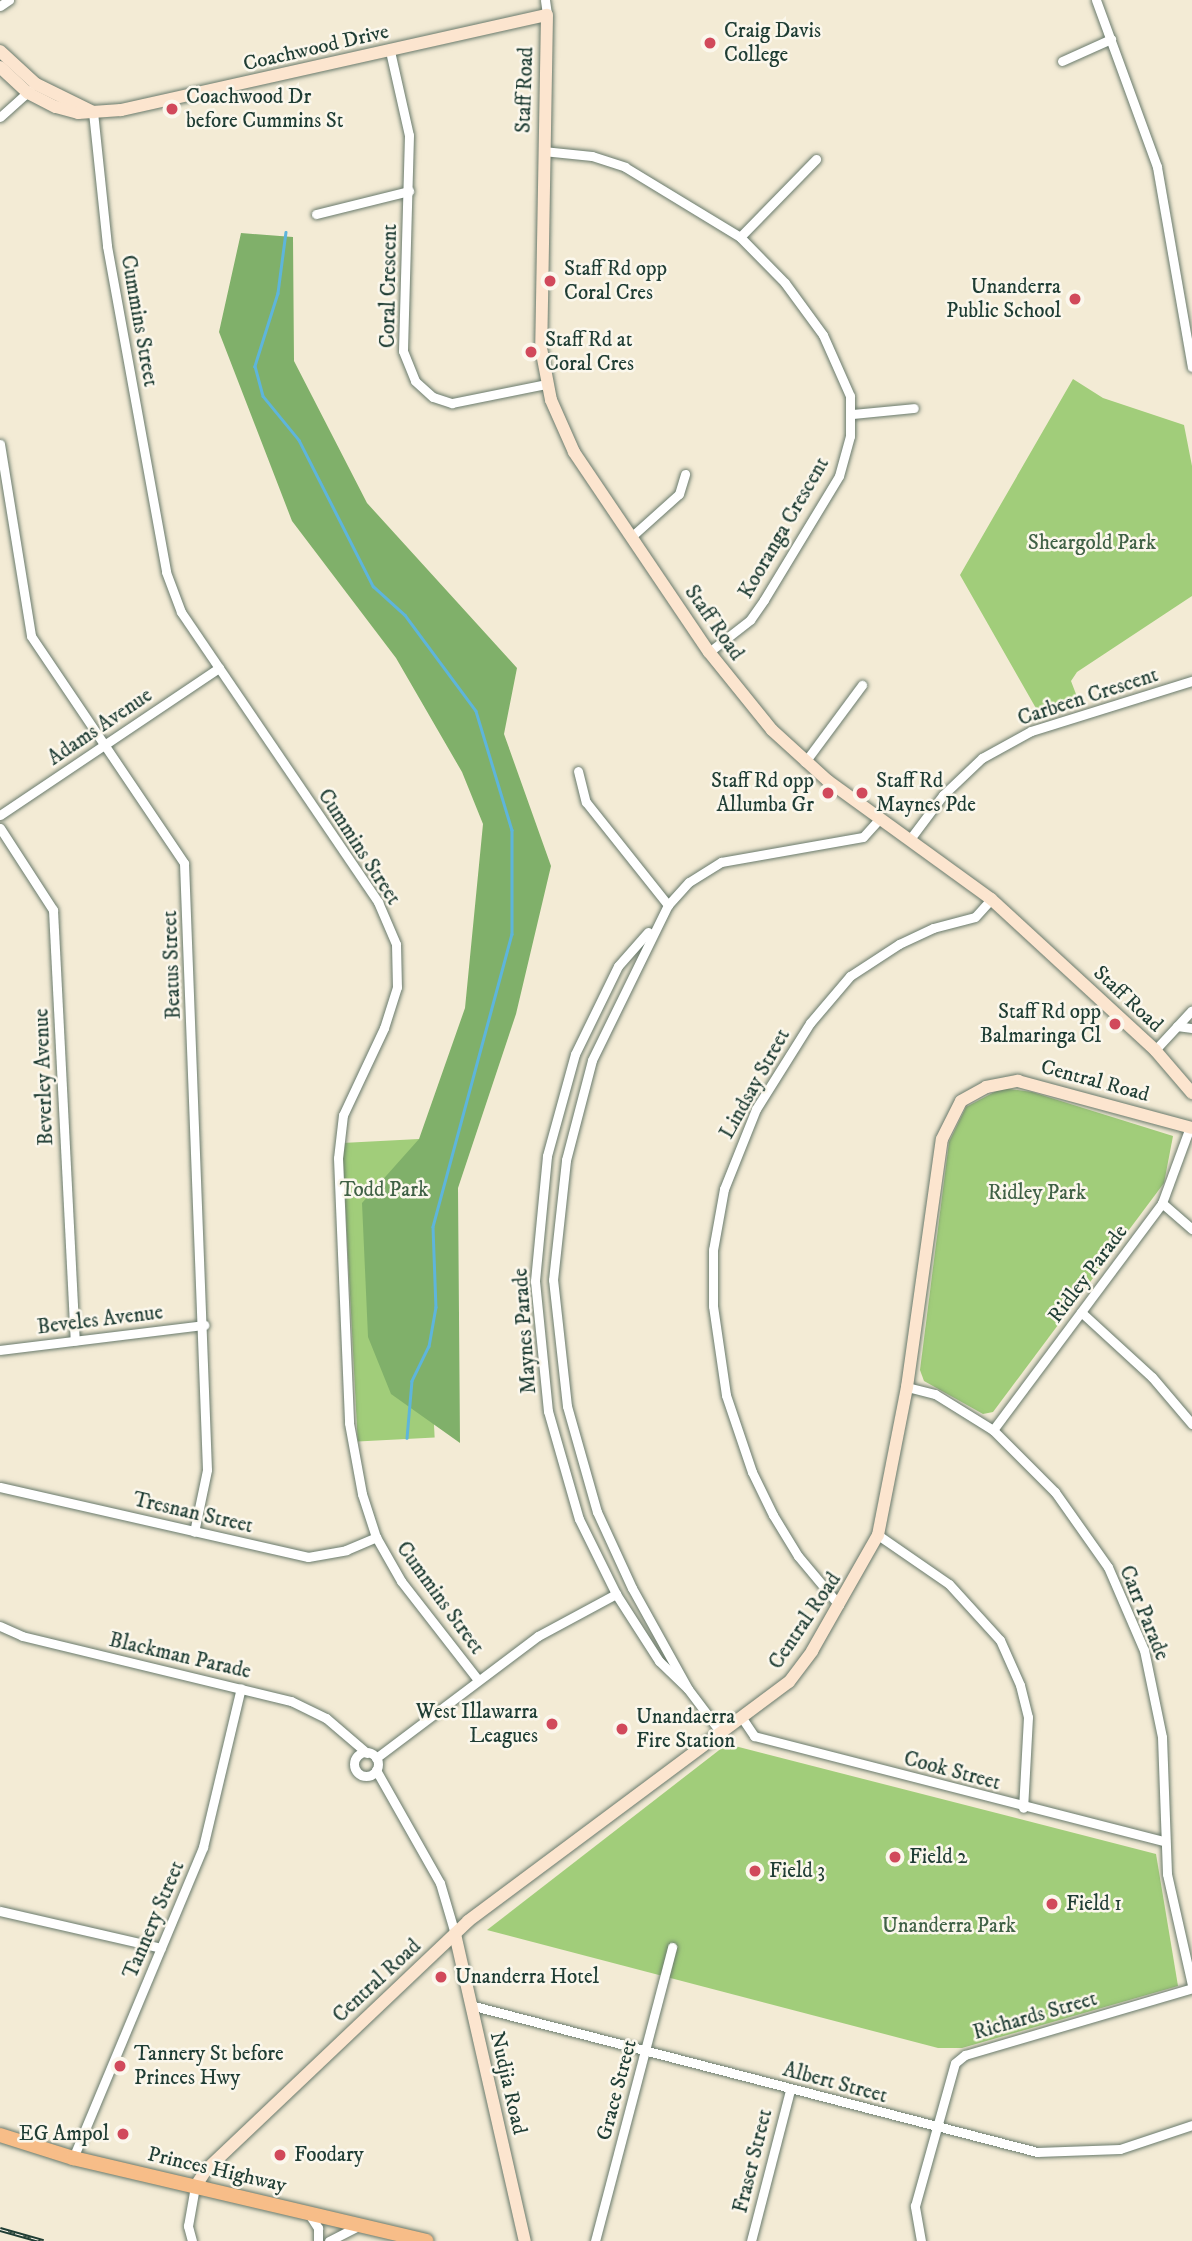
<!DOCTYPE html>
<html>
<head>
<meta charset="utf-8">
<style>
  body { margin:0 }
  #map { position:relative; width:1192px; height:2241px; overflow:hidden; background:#f3ebd5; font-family:"IM FELL DW Pica",serif }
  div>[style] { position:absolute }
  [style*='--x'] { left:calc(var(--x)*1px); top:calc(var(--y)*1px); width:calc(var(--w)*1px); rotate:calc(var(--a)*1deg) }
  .green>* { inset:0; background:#a1cd7a; transform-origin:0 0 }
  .forest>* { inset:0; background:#80b06a }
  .stream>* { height:2.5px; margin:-1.25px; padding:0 1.25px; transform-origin:1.25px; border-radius:1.25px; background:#5eb5db }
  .roads { filter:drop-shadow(0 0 2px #697a6c) drop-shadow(0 0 2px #697a6c) }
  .street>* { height:9px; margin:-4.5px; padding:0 4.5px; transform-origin:4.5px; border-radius:4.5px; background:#fff }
  .street>.ring { margin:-4.5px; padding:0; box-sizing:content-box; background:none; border:9px solid #fff; border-radius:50% }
  .secondary>* { height:12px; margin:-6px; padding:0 6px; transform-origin:6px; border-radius:6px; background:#fce5cf }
  .primary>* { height:14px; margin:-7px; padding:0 7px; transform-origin:7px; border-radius:7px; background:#f7bd88 }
  .rail>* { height:5px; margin-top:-2.5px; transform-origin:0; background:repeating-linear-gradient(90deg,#fbf7ec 0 8px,#1f3d34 0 16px); box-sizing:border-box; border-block:2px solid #1f3d34 }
  .dots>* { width:19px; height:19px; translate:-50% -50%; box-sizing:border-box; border:4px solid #fbf7ec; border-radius:50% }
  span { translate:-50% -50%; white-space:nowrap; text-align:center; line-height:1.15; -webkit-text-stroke:5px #fbf7ec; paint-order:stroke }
  .poi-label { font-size:21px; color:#1f3d34 }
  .left { translate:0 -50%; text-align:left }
  .right { translate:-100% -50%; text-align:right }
  .street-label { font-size:21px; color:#1f3d34 }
  .park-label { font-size:21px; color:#406146 }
</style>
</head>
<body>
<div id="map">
  <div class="green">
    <div style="clip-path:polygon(1073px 379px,1103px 398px,1184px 425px,1192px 466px,1192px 596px,1077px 672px,1071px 681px,1079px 702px,1041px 717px,960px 575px)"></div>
    <div style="clip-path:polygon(1002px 1088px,1032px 1092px,1173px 1136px,1164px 1183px,993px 1412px,983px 1414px,924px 1381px,920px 1370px,949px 1142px,966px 1107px)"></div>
    <div style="left:419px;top:1139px;width:299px;height:77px;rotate:87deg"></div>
    <div style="clip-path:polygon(727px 1744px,1156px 1854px,1178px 1986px,962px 2048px,938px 2048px,487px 1930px)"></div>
  </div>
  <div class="forest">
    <div style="clip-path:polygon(241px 233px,293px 237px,294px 361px,367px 503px,517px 668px,504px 734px,551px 866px,516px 1014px,458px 1188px,460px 1443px,391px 1394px,368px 1337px,362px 1203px,419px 1139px,465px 1008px,483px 824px,462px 772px,396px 658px,292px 521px,219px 332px)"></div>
  </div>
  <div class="stream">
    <div style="--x:286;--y:232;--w:62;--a:97.5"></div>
    <div style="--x:278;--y:293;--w:77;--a:107.5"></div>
    <div style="--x:255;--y:366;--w:31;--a:75"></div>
    <div style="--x:263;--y:396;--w:57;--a:50.7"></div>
    <div style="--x:299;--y:440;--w:164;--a:63.1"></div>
    <div style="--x:373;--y:586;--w:43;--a:42.2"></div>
    <div style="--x:405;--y:615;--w:119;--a:53.5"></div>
    <div style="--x:476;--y:711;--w:124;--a:73.2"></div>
    <div style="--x:512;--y:830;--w:104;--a:90"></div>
    <div style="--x:512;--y:934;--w:303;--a:105.1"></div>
    <div style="--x:433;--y:1227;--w:80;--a:87.9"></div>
    <div style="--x:436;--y:1307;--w:40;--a:100"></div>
    <div style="--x:429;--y:1346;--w:39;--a:116"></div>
    <div style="--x:412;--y:1381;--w:57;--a:95"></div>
  </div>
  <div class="roads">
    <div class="street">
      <div style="--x:545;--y:0;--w:15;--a:82"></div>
      <div style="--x:1096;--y:0;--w:178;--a:69.9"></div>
      <div style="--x:1157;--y:167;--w:203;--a:80.1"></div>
      <div style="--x:0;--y:6;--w:11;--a:-34"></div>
      <div style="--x:390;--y:51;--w:86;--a:77.3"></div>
      <div style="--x:409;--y:135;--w:216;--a:91.6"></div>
      <div style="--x:403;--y:351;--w:32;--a:68"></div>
      <div style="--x:415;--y:381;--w:24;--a:42"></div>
      <div style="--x:433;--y:397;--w:20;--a:18"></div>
      <div style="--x:452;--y:403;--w:96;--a:-11.4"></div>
      <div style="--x:1062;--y:61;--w:54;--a:-24.2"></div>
      <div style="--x:93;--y:112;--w:135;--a:84"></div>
      <div style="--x:107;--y:246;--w:331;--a:79.7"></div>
      <div style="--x:166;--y:572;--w:43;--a:69.4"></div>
      <div style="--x:181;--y:612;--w:351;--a:55.8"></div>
      <div style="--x:378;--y:902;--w:46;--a:66.8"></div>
      <div style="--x:396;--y:944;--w:43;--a:88.7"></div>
      <div style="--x:397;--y:987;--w:43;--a:107.6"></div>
      <div style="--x:384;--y:1028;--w:96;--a:115.2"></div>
      <div style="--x:343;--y:1115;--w:43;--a:96.6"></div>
      <div style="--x:338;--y:1158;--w:265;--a:87.6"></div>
      <div style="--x:349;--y:1423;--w:72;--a:79.6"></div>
      <div style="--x:362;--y:1494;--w:45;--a:72"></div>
      <div style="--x:376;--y:1537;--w:51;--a:60.4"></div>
      <div style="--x:401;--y:1581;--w:125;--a:52.1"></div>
      <div style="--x:0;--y:117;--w:40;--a:-42"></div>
      <div style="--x:543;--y:151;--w:49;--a:5.8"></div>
      <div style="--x:592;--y:156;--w:35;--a:18"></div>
      <div style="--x:625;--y:167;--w:135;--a:31.3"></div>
      <div style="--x:740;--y:237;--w:64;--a:45.6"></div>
      <div style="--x:785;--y:283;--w:64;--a:53.8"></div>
      <div style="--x:823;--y:335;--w:67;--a:66.1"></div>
      <div style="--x:850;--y:396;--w:40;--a:90"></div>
      <div style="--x:850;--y:436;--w:41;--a:105.4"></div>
      <div style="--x:839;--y:476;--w:145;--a:121.2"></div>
      <div style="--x:764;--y:600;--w:24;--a:125"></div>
      <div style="--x:750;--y:620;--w:52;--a:142"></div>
      <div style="--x:316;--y:214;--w:96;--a:-13.9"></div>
      <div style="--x:740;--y:237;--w:109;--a:-45.7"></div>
      <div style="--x:852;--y:414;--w:62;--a:-5.5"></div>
      <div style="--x:0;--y:444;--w:194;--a:80.8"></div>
      <div style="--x:31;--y:636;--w:274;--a:56"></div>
      <div style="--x:184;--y:863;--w:607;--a:87.83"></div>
      <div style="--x:207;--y:1470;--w:63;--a:101.8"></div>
      <div style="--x:631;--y:537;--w:64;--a:-41.9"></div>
      <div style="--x:679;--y:494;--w:21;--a:-73"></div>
      <div style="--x:805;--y:762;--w:96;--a:-53.5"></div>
      <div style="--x:578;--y:771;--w:32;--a:76"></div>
      <div style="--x:586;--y:802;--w:132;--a:51.5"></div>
      <div style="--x:0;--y:815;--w:264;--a:-33.9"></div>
      <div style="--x:0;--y:828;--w:98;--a:57.1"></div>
      <div style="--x:53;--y:910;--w:431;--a:87.1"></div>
      <div style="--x:910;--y:839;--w:55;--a:-53.1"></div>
      <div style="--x:943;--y:795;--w:54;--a:-43.5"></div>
      <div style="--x:982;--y:758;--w:56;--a:-28.9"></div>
      <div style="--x:1031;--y:731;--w:169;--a:-17.3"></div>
      <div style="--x:648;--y:932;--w:45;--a:131.4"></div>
      <div style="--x:618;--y:966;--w:98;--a:116"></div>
      <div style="--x:575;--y:1054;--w:106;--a:105.4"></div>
      <div style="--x:547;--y:1156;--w:126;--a:95.5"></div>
      <div style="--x:535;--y:1281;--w:131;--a:84.3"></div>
      <div style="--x:548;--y:1411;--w:112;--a:74"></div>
      <div style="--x:579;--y:1519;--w:84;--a:63.7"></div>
      <div style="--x:616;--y:1594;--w:80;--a:57.3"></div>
      <div style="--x:659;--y:1661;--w:40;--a:44"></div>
      <div style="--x:688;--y:1689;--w:56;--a:52.9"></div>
      <div style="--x:1177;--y:1026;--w:15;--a:8"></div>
      <div style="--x:1155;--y:1050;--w:54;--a:-47.2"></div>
      <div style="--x:1162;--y:1203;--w:40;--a:41"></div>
      <div style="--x:1081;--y:1312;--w:96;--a:42.5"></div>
      <div style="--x:1152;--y:1377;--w:62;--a:49.6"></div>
      <div style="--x:0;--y:1350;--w:206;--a:-7"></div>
      <div style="--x:907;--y:1387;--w:29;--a:14"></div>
      <div style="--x:935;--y:1394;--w:68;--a:31.8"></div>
      <div style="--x:993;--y:1430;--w:88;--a:45"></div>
      <div style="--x:1055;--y:1492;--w:92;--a:54.8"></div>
      <div style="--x:1108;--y:1567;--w:90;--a:66.6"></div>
      <div style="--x:1144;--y:1650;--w:89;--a:78.3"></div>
      <div style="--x:1162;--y:1737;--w:137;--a:87.9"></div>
      <div style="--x:1167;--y:1874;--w:114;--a:77.3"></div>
      <div style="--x:993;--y:1430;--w:283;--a:-53.3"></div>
      <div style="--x:1162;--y:1203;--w:81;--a:-69.8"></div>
      <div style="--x:0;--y:1487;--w:316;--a:12.8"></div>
      <div style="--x:308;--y:1557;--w:39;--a:-10"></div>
      <div style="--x:346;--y:1550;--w:33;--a:-23"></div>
      <div style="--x:878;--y:1535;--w:86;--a:34.6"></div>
      <div style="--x:949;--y:1584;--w:76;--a:47.7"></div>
      <div style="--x:1000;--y:1640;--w:49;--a:66"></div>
      <div style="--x:1020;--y:1685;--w:33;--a:76"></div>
      <div style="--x:1028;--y:1717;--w:91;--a:93.1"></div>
      <div style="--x:839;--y:1605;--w:64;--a:-129.9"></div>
      <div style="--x:798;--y:1556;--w:48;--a:-121.4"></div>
      <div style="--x:773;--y:1515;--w:48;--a:-116"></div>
      <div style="--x:752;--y:1472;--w:81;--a:-108.7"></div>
      <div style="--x:726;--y:1395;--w:90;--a:-98.3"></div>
      <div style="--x:713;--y:1306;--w:56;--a:-90"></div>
      <div style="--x:713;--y:1250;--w:62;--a:-79.8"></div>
      <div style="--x:724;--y:1189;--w:86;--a:-68.2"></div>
      <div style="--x:756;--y:1109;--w:102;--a:-57.9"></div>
      <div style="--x:810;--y:1023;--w:62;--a:-49.6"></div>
      <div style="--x:850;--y:976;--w:59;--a:-33.1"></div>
      <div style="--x:899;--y:944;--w:38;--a:-25"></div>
      <div style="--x:933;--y:928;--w:43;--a:-14.7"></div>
      <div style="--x:975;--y:917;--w:24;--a:-48"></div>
      <div style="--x:0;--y:1626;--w:24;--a:24"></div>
      <div style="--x:22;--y:1636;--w:277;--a:13.6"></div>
      <div style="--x:291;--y:1701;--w:39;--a:26"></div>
      <div style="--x:326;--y:1718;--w:54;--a:40.5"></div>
      <div style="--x:688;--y:1689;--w:115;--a:-119"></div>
      <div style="--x:632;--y:1588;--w:84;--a:-114.7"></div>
      <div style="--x:597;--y:1512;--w:110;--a:-105.8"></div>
      <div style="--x:567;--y:1406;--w:127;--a:-96.3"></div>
      <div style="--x:553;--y:1280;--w:121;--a:-83.8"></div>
      <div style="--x:566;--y:1160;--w:103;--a:-75.4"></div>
      <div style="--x:592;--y:1060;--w:173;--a:-63.9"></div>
      <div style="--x:668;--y:905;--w:31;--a:-48"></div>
      <div style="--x:689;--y:882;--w:38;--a:-32"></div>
      <div style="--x:721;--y:862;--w:144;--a:-10"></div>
      <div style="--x:863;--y:837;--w:25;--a:-48"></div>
      <div style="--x:742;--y:1718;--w:22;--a:56"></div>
      <div style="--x:754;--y:1736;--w:422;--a:14.4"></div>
      <div class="ring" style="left:354px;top:1752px;width:15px;height:15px"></div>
      <div style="--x:376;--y:1758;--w:203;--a:-37"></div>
      <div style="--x:538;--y:1636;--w:89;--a:-28.3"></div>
      <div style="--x:376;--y:1770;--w:130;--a:60.5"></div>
      <div style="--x:440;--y:1883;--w:53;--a:73.6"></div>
      <div style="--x:0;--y:1911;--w:165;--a:12.9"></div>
      <div style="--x:470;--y:2005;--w:586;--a:14.53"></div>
      <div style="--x:1037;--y:2152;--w:83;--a:-2.1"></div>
      <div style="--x:1120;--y:2149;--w:76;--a:-18.4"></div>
      <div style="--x:73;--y:2158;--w:337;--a:-67.3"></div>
      <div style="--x:203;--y:1847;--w:163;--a:-76.6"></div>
      <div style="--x:309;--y:2214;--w:17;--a:57"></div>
      <div style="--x:318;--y:2228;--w:13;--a:90"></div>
      <div style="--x:192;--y:2241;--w:16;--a:-105"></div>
      <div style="--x:188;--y:2226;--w:40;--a:-80"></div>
      <div style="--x:329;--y:2241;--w:34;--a:-27"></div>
      <div style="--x:595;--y:2241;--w:304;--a:-75.3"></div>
      <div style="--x:751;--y:2241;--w:156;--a:-75.5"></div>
      <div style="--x:921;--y:2241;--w:36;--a:-100"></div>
      <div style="--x:915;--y:2206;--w:148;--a:-74.4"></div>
      <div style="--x:955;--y:2063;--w:13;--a:-39"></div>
      <div style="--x:965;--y:2055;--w:237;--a:-16.4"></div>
    </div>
    <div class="secondary">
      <div style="--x:0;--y:51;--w:49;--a:42.5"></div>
      <div style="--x:36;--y:84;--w:64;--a:26.2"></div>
      <div style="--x:0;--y:67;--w:38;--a:43"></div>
      <div style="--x:28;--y:93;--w:31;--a:27"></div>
      <div style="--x:56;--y:107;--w:23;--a:15"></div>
      <div style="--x:78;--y:113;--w:43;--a:-4"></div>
      <div style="--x:121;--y:110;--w:436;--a:-12.6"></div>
      <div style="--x:547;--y:15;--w:333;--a:91"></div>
      <div style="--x:541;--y:348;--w:53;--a:79.1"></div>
      <div style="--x:551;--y:400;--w:57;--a:66.1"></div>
      <div style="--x:574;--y:452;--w:241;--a:56"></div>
      <div style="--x:709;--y:652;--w:100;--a:51.1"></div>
      <div style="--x:772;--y:730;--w:76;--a:42.3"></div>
      <div style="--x:828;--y:781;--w:201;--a:35.9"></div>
      <div style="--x:991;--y:899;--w:223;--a:42.6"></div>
      <div style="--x:1155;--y:1050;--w:57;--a:49.3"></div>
      <div style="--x:455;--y:1934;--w:315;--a:77.2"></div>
      <div style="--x:195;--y:2187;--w:20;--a:-57"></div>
      <div style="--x:206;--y:2170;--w:361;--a:-43.5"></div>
      <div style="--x:468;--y:1921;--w:400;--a:-36.7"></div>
      <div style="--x:789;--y:1682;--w:39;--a:-53"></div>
      <div style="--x:812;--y:1651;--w:133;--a:-60.4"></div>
      <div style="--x:878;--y:1535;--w:151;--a:-78.9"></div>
      <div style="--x:907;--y:1387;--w:250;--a:-82"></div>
      <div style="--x:942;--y:1139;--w:42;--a:-63.4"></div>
      <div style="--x:961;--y:1101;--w:29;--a:-29"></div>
      <div style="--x:986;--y:1087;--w:33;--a:-11"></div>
      <div style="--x:1018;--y:1081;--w:180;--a:15.1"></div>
    </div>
    <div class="primary">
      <div style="--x:0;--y:2135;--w:77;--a:17.5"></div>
      <div style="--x:73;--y:2158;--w:363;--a:13.2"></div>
    </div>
  </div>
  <div class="rail">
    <div style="--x:0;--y:2229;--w:45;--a:15.6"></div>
  </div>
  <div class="dots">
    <div style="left:710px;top:43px;background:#d1495b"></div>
    <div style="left:172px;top:109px;background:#d1495b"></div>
    <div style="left:550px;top:281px;background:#d1495b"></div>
    <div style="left:1075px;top:299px;background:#d1495b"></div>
    <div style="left:531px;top:352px;background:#d1495b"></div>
    <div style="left:828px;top:793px;background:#d1495b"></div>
    <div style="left:862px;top:793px;background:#d1495b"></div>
    <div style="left:1115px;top:1024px;background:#d1495b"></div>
    <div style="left:552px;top:1724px;background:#d1495b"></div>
    <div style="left:622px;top:1729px;background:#d1495b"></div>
    <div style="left:895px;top:1857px;background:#d1495b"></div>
    <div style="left:755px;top:1871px;background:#d1495b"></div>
    <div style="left:1052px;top:1904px;background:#d1495b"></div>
    <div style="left:441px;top:1977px;background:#d1495b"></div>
    <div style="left:120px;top:2066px;background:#d1495b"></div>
    <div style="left:123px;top:2134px;background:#d1495b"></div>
    <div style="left:280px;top:2155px;background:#d1495b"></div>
  </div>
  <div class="poi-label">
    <span class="left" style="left:724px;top:43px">Craig Davis<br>College</span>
    <span class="left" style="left:186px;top:109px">Coachwood Dr<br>before Cummins St</span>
    <span class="left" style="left:564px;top:281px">Staff Rd opp<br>Coral Cres</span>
    <span class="right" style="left:1061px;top:299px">Unanderra<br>Public School</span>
    <span class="left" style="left:545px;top:352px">Staff Rd at<br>Coral Cres</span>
    <span class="right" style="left:814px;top:793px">Staff Rd opp<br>Allumba Gr</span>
    <span class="left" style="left:876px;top:793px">Staff Rd<br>Maynes Pde</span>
    <span class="right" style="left:1101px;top:1024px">Staff Rd opp<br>Balmaringa Cl</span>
    <span class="right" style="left:538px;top:1724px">West Illawarra<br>Leagues</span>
    <span class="left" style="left:636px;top:1729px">Unandaerra<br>Fire Station</span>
    <span class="left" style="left:909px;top:1857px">Field 2</span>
    <span class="left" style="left:769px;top:1871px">Field 3</span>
    <span class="left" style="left:1066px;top:1904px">Field 1</span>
    <span class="left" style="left:455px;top:1977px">Unanderra Hotel</span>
    <span class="left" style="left:134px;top:2066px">Tannery St before<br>Princes Hwy</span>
    <span class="right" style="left:109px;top:2134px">EG Ampol</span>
    <span class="left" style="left:294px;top:2155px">Foodary</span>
  </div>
  <div class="street-label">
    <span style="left:316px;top:48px;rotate:-13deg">Coachwood Drive</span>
    <span style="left:525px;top:90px;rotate:-88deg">Staff Road</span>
    <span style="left:389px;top:286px;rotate:-89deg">Coral Crescent</span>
    <span style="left:139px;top:321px;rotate:80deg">Cummins Street</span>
    <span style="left:784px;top:528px;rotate:-60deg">Kooranga Crescent</span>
    <span style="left:714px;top:623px;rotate:55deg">Staff Road</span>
    <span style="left:1088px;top:697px;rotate:-18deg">Carbeen Crescent</span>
    <span style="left:100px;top:727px;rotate:-34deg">Adams Avenue</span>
    <span style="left:359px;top:847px;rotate:57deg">Cummins Street</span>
    <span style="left:172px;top:965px;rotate:-92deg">Beatus Street</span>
    <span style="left:1128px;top:999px;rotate:43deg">Staff Road</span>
    <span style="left:44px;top:1077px;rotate:-92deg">Beverley Avenue</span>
    <span style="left:1095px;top:1081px;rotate:15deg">Central Road</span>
    <span style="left:755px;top:1084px;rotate:-61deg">Lindsay Street</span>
    <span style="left:1088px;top:1274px;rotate:-53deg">Ridley Parade</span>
    <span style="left:100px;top:1320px;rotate:-7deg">Beveles Avenue</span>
    <span style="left:525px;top:1331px;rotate:-94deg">Maynes Parade</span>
    <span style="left:193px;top:1513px;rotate:13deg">Tresnan Street</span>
    <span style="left:440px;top:1598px;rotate:54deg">Cummins Street</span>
    <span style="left:1144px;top:1613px;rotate:68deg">Carr Parade</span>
    <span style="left:805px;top:1621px;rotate:-56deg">Central Road</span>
    <span style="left:180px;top:1656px;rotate:13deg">Blackman Parade</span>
    <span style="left:952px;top:1771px;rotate:15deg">Cook Street</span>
    <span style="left:154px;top:1920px;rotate:-67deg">Tannery Street</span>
    <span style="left:377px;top:1981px;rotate:-43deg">Central Road</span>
    <span style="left:1035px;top:2016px;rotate:-16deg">Richards Street</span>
    <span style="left:508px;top:2083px;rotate:77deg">Nudjia Road</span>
    <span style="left:835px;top:2083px;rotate:15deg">Albert Street</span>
    <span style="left:617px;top:2090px;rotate:-75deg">Grace Street</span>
    <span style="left:753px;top:2161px;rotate:-76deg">Fraser Street</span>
    <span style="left:217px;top:2170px;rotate:13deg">Princes Highway</span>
  </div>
  <div class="park-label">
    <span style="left:1092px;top:543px">Sheargold Park</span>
    <span style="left:384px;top:1190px">Todd Park</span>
    <span style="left:1037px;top:1193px">Ridley Park</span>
    <span style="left:949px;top:1926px">Unanderra Park</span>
  </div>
</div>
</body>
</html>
